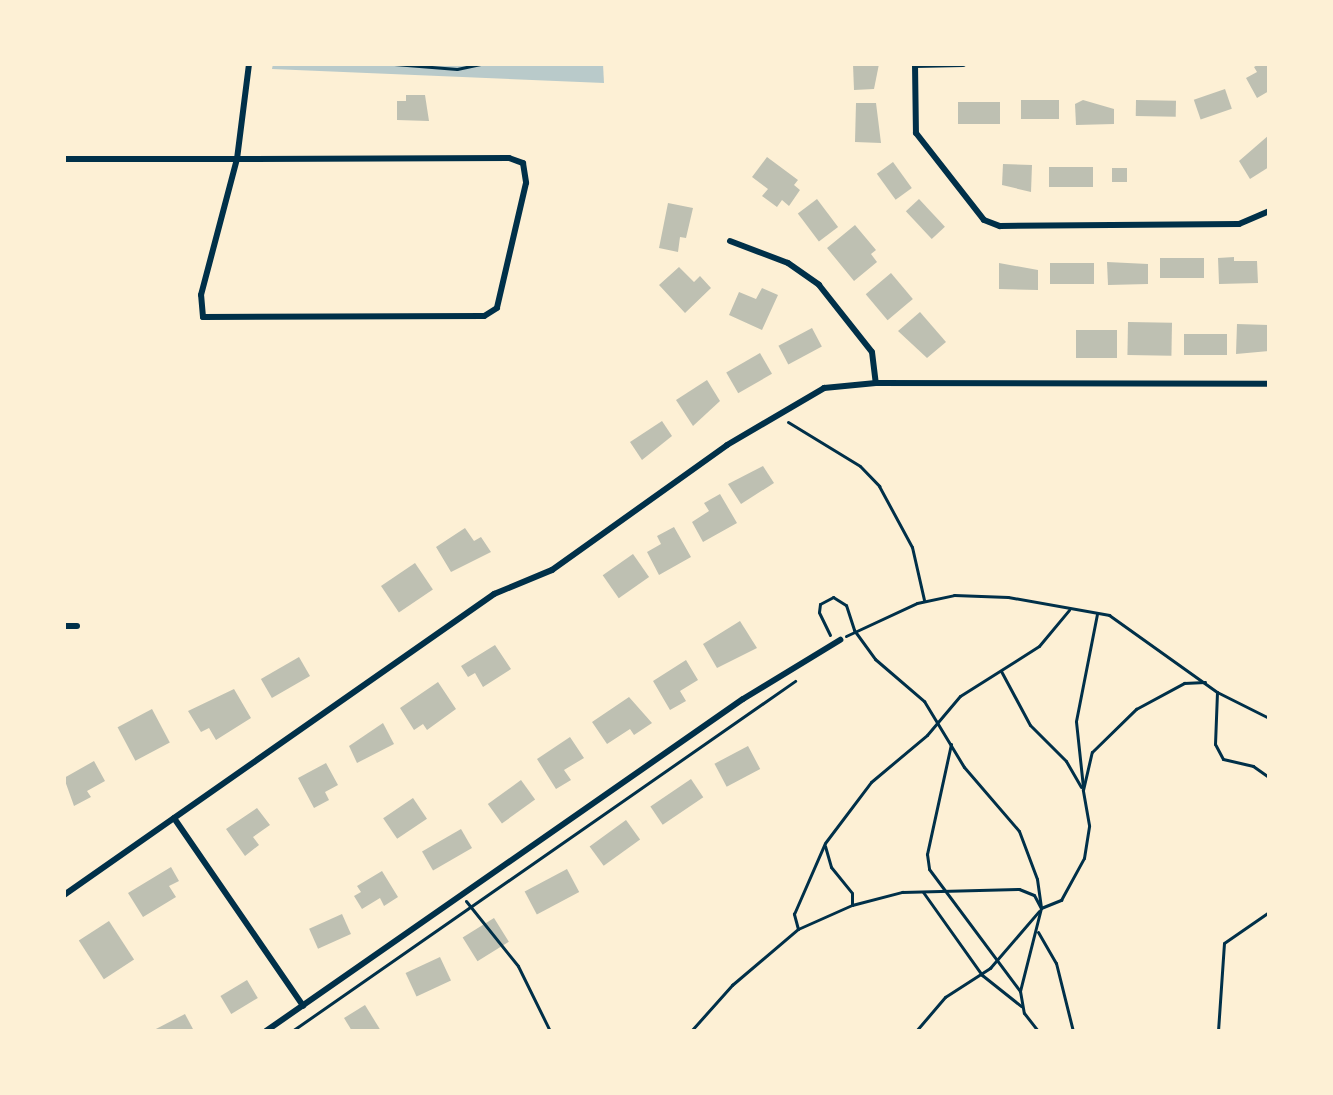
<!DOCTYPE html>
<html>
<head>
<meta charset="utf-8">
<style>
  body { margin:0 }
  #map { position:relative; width:1333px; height:1095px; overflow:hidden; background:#fdf0d5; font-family:"Source Sans 3",sans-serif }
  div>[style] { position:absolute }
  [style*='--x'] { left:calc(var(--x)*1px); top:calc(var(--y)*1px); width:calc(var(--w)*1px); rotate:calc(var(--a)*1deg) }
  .green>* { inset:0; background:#b9caca }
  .building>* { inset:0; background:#bec0b2; transform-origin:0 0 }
  .path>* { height:3px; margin:-1.5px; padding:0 1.5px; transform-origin:1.5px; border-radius:1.5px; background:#003049 }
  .minor>* { height:6px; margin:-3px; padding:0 3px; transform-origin:3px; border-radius:3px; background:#003049 }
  span { translate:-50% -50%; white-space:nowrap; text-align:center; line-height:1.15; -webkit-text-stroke:6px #fdf0d5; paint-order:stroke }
  .frame { position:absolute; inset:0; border:66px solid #fdf0d5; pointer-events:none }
</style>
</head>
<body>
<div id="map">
  <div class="green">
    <div style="clip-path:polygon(273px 64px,603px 64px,604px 83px,272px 69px)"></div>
  </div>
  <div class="building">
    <div style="clip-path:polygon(853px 64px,879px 64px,874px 89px,854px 90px)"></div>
    <div style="clip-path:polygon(1259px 64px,1269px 64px,1269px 91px,1257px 98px,1246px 78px,1257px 72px,1254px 67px)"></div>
    <div style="left:1225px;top:89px;width:21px;height:33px;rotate:71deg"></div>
    <div style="clip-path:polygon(406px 95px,425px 95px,429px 121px,397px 120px,397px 101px,406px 101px)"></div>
    <div style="left:1021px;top:100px;width:38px;height:19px"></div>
    <div style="clip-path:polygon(1083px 100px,1114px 109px,1114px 124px,1076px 125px,1075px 104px)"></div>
    <div style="left:1136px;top:100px;width:40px;height:16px;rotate:1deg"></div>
    <div style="left:1000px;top:102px;width:22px;height:42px;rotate:90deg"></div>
    <div style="clip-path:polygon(856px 103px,876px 103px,881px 143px,855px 142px)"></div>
    <div style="clip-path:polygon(1269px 135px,1269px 167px,1250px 179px,1239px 161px)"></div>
    <div style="clip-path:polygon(767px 157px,798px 180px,794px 185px,800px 190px,789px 206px,782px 200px,777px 207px,762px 196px,768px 189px,752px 177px)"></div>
    <div style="left:893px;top:162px;width:32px;height:20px;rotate:54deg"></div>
    <div style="clip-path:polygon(1003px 164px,1032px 165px,1031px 192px,1002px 185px)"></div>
    <div style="left:1093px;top:167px;width:20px;height:44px;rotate:90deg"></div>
    <div style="left:1112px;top:168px;width:15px;height:14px"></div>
    <div style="left:817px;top:199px;width:35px;height:24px;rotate:53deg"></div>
    <div style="left:919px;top:199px;width:38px;height:18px;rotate:47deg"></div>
    <div style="clip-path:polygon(668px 203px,693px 208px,686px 238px,680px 237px,678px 252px,659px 248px)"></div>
    <div style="clip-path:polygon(855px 225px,876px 250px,871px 254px,877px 262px,854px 281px,827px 248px)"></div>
    <div style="clip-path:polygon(1234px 257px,1234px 261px,1257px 261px,1258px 283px,1219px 284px,1218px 258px)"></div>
    <div style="left:1160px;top:258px;width:44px;height:20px"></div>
    <div style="clip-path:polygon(1107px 262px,1148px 264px,1148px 284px,1108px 285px)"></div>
    <div style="clip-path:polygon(999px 263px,1038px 270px,1038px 290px,999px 289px)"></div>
    <div style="left:1050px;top:263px;width:44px;height:21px"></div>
    <div style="clip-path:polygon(679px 267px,694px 282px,700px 276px,711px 288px,685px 313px,659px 285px)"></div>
    <div style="left:891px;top:273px;width:34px;height:33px;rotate:50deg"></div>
    <div style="clip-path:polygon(762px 288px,778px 295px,762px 330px,729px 315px,739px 292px,756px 299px)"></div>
    <div style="clip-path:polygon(920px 312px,946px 342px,927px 358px,898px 331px)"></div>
    <div style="left:1128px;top:322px;width:44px;height:33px;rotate:1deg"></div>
    <div style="clip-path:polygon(1237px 324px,1269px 325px,1269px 351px,1236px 354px)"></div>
    <div style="left:812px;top:328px;width:21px;height:38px;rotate:62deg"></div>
    <div style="left:1117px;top:330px;width:28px;height:41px;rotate:90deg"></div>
    <div style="left:1227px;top:334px;width:21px;height:43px;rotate:90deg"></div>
    <div style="left:760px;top:353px;width:24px;height:39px;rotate:60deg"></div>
    <div style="clip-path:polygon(707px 380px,720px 401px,693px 426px,676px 400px)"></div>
    <div style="clip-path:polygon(662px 421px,672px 436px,642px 460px,630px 442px)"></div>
    <div style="clip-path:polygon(763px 466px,774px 483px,741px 504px,728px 484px)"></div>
    <div style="clip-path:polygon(720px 494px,737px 523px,703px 542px,692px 522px,709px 511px,704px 503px)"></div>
    <div style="clip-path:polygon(674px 527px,691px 557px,659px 575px,647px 552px,661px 544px,657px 536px)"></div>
    <div style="clip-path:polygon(465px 528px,474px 541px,481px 537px,491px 552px,451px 572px,436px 547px)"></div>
    <div style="left:633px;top:554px;width:28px;height:37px;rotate:55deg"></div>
    <div style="left:415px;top:563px;width:32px;height:41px;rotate:56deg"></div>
    <div style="clip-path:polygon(740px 621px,757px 648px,717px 668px,703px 644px)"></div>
    <div style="clip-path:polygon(495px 645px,511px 669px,483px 687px,475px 673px,468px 677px,461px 666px)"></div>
    <div style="left:299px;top:657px;width:22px;height:44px;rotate:60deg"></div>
    <div style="clip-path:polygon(686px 660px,698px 680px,680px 691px,686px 701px,670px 710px,653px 681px)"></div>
    <div style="clip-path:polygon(438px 682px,456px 709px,427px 730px,423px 724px,414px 730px,400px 708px)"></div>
    <div style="clip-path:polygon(234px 689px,251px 718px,216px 740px,209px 728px,201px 732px,188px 711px)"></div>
    <div style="clip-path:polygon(629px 697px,652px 723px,634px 735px,630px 729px,607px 744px,592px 722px)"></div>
    <div style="left:152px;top:709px;width:38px;height:39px;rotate:62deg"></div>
    <div style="clip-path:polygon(383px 723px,394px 744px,357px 763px,349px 746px)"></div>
    <div style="clip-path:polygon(570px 737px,584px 758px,564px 770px,571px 780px,556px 789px,537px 759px)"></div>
    <div style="left:748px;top:746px;width:26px;height:38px;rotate:62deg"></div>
    <div style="clip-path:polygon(94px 761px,105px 781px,87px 791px,91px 797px,74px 806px,64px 778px)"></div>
    <div style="clip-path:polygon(326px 763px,338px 785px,325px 792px,329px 800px,314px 808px,298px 778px)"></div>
    <div style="left:691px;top:779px;width:22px;height:49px;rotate:56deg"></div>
    <div style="left:521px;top:780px;width:24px;height:41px;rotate:54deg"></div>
    <div style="left:413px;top:798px;width:25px;height:36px;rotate:56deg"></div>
    <div style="clip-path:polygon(257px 808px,270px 825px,253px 837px,259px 845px,245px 856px,226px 829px)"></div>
    <div style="left:626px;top:820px;width:24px;height:45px;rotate:54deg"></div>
    <div style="left:461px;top:829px;width:22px;height:45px;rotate:60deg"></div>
    <div style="clip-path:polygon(171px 867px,179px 881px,169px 886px,176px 897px,143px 917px,128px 893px)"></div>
    <div style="left:567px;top:869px;width:26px;height:48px;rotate:62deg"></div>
    <div style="clip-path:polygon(382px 871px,398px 897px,384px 906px,380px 898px,362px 909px,354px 896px,361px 892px,357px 886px)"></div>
    <div style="left:342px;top:914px;width:22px;height:36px;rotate:66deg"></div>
    <div style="left:494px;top:918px;width:28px;height:37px;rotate:58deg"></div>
    <div style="left:109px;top:921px;width:46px;height:36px;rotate:57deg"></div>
    <div style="left:440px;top:957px;width:26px;height:38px;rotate:65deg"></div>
    <div style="left:247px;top:980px;width:21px;height:31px;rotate:59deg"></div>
    <div style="clip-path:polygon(365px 1005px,381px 1031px,352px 1031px,344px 1018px)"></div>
    <div style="clip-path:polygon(185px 1014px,194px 1031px,152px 1031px)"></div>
  </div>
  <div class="path">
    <div style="--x:394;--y:64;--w:63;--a:4.5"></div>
    <div style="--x:457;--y:69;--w:24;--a:-12"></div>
    <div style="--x:788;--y:422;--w:84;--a:31.4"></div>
    <div style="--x:860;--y:466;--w:28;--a:46"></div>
    <div style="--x:879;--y:486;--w:69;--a:61.6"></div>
    <div style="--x:912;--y:547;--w:54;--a:77.2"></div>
    <div style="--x:830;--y:635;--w:25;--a:-116"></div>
    <div style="--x:819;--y:612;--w:8;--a:-83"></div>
    <div style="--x:820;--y:604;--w:15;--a:-28"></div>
    <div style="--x:833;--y:597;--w:15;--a:32"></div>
    <div style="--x:846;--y:605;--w:26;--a:72"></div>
    <div style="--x:854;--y:630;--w:36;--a:54"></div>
    <div style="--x:875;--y:659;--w:65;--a:40.6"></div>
    <div style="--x:924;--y:701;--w:77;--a:58.8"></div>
    <div style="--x:964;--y:767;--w:84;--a:49.3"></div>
    <div style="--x:1019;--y:831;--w:51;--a:69.4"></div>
    <div style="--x:1037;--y:879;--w:29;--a:82"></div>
    <div style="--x:1041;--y:908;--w:86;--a:104.2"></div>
    <div style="--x:1020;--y:991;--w:22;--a:80"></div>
    <div style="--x:1024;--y:1013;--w:23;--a:52"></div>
    <div style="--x:846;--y:636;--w:78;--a:-24.9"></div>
    <div style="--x:917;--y:603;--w:38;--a:-12"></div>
    <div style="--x:954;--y:595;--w:54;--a:2.1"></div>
    <div style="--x:1008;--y:597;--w:103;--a:10.1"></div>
    <div style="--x:1109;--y:615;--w:133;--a:35.5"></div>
    <div style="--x:1217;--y:692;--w:58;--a:26.6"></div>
    <div style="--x:1001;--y:671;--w:61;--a:61.8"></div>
    <div style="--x:1030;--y:725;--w:51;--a:45"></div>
    <div style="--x:1066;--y:761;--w:30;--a:60"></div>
    <div style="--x:1217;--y:692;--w:52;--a:92.2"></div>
    <div style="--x:1215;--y:744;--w:17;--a:62"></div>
    <div style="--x:1223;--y:759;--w:31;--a:13"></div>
    <div style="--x:1253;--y:766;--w:19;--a:35"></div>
    <div style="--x:951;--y:744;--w:113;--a:102.3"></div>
    <div style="--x:927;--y:854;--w:15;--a:82"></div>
    <div style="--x:929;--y:869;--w:152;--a:53.3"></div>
    <div style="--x:1083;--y:787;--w:66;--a:-96.1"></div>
    <div style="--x:1076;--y:721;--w:109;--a:-78.9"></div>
    <div style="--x:825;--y:846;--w:22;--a:74"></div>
    <div style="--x:831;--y:867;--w:33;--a:51"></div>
    <div style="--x:852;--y:893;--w:12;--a:90"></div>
    <div style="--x:923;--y:892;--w:102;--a:54.6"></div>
    <div style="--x:982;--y:975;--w:50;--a:38.5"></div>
    <div style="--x:466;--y:901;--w:83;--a:51.3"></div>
    <div style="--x:518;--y:966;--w:72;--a:63.8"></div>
    <div style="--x:798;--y:929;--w:16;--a:-105"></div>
    <div style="--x:794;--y:914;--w:77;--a:-66.4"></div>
    <div style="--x:825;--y:843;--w:76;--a:-53"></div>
    <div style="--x:871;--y:782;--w:73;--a:-40"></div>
    <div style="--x:927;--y:735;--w:51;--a:-49.8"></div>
    <div style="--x:960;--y:696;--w:93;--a:-32.3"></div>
    <div style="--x:1039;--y:646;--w:47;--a:-50.2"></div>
    <div style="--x:1038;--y:932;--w:36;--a:60"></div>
    <div style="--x:1056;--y:963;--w:70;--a:76"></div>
    <div style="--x:292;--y:1031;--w:613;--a:-34.83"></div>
    <div style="--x:691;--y:1031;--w:62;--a:-48.3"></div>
    <div style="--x:732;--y:985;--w:87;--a:-40.3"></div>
    <div style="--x:798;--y:929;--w:59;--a:-24"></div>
    <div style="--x:852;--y:905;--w:52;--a:-14.6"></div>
    <div style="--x:902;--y:892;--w:117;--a:-1.5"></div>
    <div style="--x:1019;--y:889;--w:16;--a:22"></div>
    <div style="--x:1034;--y:895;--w:15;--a:62"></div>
    <div style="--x:1041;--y:908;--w:22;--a:-22"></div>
    <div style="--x:1061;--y:900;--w:48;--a:-61.3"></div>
    <div style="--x:1084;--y:858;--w:33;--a:-81"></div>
    <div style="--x:1089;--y:825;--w:36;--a:-100"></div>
    <div style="--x:1083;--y:790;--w:39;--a:-77"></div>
    <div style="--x:1092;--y:752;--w:62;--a:-44.3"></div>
    <div style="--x:1136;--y:709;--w:55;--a:-28.4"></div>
    <div style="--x:1184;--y:683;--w:21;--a:-3"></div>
    <div style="--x:916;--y:1031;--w:45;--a:-49.5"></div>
    <div style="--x:945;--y:997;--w:54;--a:-32.8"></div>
    <div style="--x:990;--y:968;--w:75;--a:-49.3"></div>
    <div style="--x:1218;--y:1031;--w:88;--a:-86.1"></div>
    <div style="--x:1224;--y:943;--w:55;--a:-34.6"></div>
  </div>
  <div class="minor">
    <div style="--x:915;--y:64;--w:69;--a:89.2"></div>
    <div style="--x:916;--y:133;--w:110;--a:52"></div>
    <div style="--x:984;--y:220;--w:17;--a:21"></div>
    <div style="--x:1000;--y:226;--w:239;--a:-0.5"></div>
    <div style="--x:1239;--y:224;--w:33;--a:-23"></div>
    <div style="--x:915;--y:65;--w:48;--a:-1.2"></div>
    <div style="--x:64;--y:159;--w:173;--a:0"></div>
    <div style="--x:237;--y:159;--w:272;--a:-0.2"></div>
    <div style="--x:509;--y:158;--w:15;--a:20"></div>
    <div style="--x:523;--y:163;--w:20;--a:81"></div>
    <div style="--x:526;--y:183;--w:128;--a:103.1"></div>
    <div style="--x:497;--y:308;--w:15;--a:148"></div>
    <div style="--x:484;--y:316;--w:281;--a:179.8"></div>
    <div style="--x:203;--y:317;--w:22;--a:-95"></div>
    <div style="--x:201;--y:295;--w:141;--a:-75.2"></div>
    <div style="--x:237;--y:159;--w:96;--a:-82.8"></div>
    <div style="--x:730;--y:241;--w:62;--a:20.8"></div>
    <div style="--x:788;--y:263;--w:38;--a:35"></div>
    <div style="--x:819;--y:285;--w:85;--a:51.7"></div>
    <div style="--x:872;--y:352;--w:31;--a:83"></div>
    <div style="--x:64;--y:626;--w:13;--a:0"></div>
    <div style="--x:174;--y:818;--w:228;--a:55.5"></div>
    <div style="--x:64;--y:895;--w:525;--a:-34.99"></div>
    <div style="--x:494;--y:594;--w:63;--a:-22.5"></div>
    <div style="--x:552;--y:570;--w:215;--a:-35.5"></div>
    <div style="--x:727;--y:445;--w:113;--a:-30.4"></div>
    <div style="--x:824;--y:388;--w:52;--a:-5.5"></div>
    <div style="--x:876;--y:383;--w:393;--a:0.1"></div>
    <div style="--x:266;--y:1031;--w:581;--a:-34.84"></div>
    <div style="--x:743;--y:699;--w:114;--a:-31.3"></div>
  </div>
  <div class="frame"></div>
</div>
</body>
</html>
